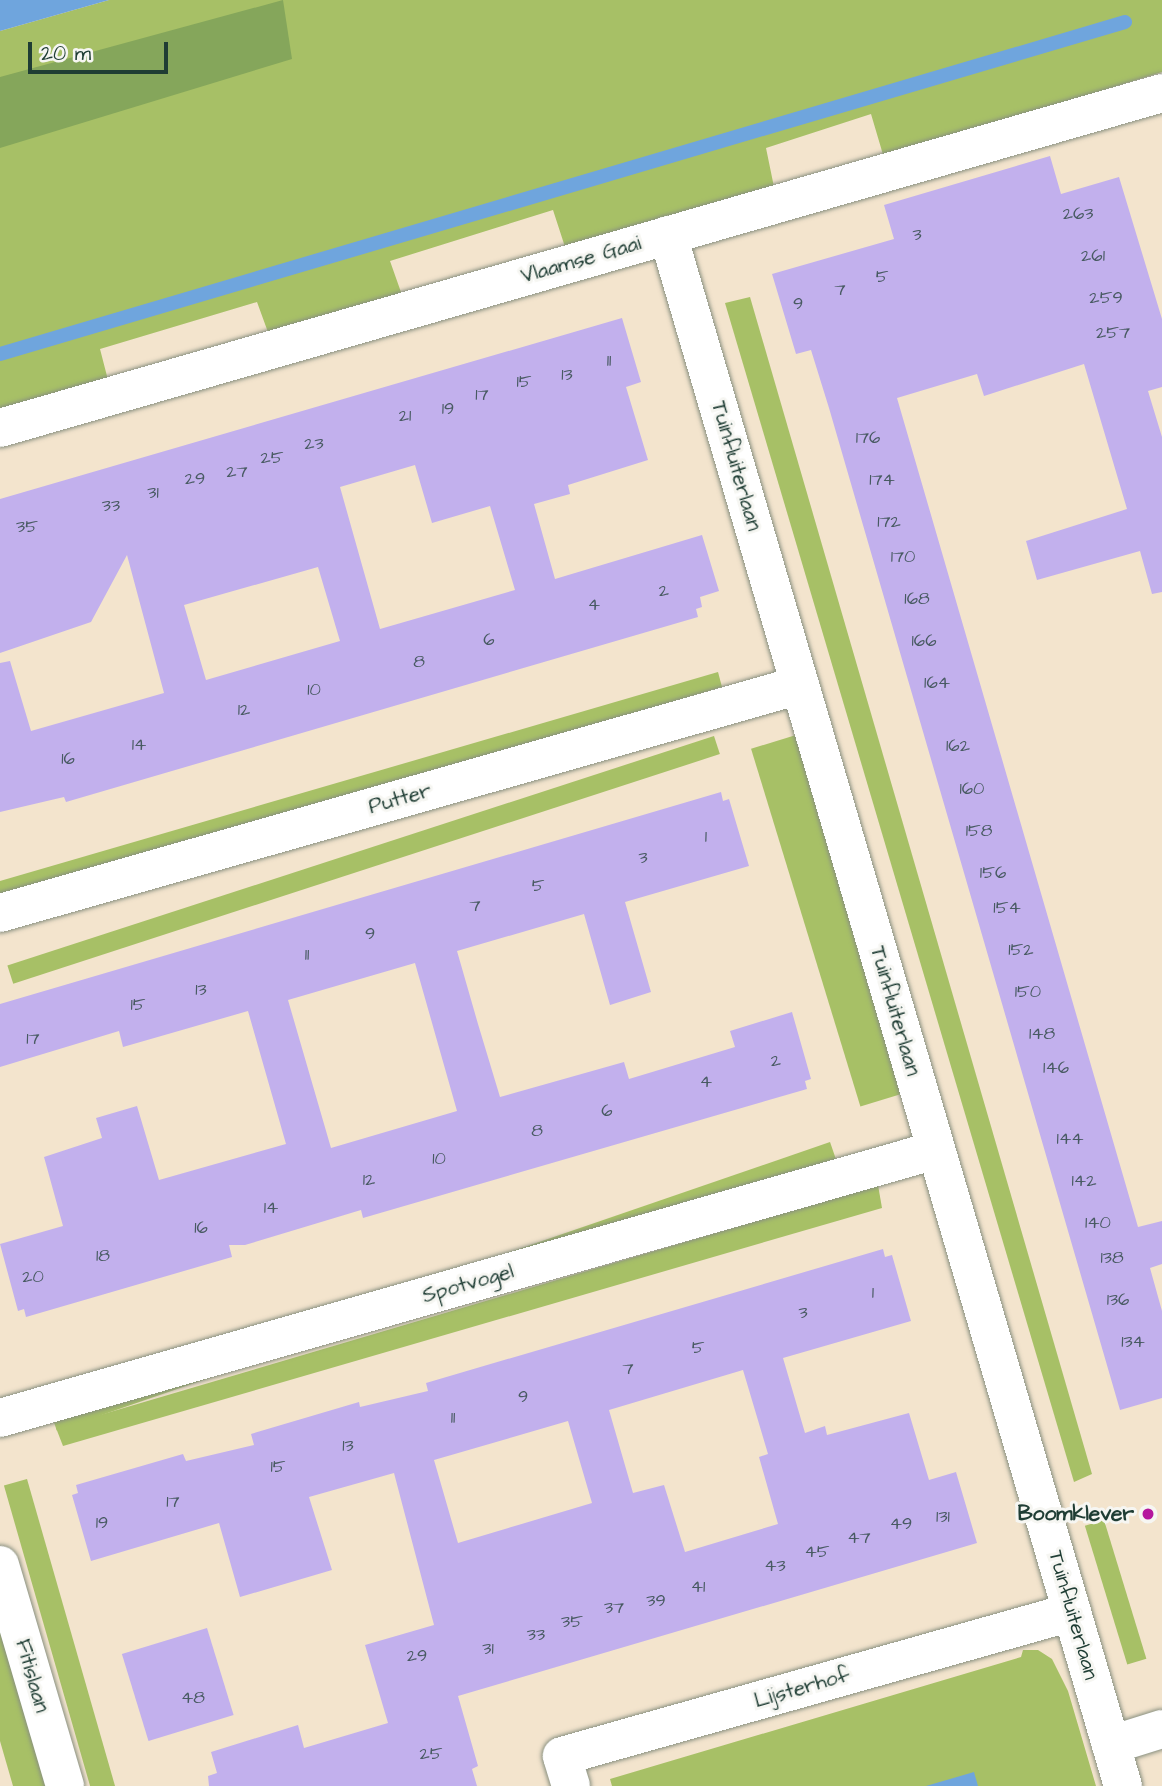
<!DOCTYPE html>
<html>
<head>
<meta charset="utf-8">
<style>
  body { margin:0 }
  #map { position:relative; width:1162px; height:1786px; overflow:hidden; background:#f3e4cd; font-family:"Architects Daughter",sans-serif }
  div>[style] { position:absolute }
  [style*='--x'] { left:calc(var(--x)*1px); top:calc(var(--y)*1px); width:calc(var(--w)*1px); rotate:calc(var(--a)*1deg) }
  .green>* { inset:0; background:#a7c066; transform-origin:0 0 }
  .forest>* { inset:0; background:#85a65b }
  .water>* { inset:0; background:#6fa5dd }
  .stream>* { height:14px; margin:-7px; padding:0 7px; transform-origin:7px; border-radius:7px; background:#6fa5dd }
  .building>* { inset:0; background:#c2b0ed; transform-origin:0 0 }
  .roads { filter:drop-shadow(0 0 2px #899080) drop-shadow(0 0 2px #899080) }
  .minor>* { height:38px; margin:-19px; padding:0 19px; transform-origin:19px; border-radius:19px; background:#fff }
  .dots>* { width:19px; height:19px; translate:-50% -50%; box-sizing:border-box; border:4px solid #f6f6f2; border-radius:50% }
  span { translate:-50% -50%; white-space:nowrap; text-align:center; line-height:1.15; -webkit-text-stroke:6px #f6f6f2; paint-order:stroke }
  .number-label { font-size:18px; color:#485a62 }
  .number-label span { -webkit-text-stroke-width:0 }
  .street-label { font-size:21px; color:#1f3d34 }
  .poi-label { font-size:21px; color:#1f3d34; font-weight:700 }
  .right { translate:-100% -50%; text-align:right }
  .scale { position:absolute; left:28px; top:42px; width:140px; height:32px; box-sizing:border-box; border:4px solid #1f3d34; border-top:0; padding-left:9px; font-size:21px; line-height:24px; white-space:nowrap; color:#1f3d34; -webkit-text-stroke:5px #f6f6f2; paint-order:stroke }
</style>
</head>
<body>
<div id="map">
  <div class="green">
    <div style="clip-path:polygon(109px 0,1162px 0,1162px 72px,884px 158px,871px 114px,766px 148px,774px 187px,566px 250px,553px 210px,390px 261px,402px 295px,269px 335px,257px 302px,100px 349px,108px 380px,0 411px,0 31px)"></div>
    <div style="clip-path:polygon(750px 297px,1092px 1474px,1074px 1482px,725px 303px)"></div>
    <div style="clip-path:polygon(718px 672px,722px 687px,0 902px,0 881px)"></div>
    <div style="left:796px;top:735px;width:374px;height:47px;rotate:73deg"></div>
    <div style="left:714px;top:736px;width:19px;height:743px;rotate:72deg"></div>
    <div style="left:830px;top:1142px;width:21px;height:825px;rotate:71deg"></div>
    <div style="clip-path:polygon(878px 1185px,882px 1208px,63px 1446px,56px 1428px)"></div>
    <div style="left:27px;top:1479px;width:320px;height:24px;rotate:74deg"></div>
    <div style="left:1104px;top:1520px;width:145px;height:20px;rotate:73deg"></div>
    <div style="clip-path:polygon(0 1617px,50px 1786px,13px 1786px,0 1741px)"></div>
    <div style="clip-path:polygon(1023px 1650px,1038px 1650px,1052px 1659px,1068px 1691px,1096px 1786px,612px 1786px,610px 1779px,1021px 1657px)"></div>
  </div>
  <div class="forest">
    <div style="clip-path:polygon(283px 0,292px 59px,0 148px,0 77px)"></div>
  </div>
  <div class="water">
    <div style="clip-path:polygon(0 0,109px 0,0 31px)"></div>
    <div style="clip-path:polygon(974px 1772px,978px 1786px,926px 1786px)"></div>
  </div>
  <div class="stream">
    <div style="--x:0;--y:354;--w:1173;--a:-16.44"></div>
  </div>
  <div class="building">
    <div style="clip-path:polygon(1050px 156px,1061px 194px,1119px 177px,1162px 319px,1162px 387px,1148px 391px,1162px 437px,1162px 592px,1152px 594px,1140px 551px,1037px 580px,1026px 541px,1127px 509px,1084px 364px,984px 396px,977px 374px,897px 398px,1138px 1227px,1162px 1221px,1162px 1264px,1150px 1268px,1162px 1311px,1162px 1398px,1120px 1410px,829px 408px,811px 350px,796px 354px,772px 274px,894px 239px,884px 205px)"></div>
    <div style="clip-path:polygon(evenodd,622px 318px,641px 382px,626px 387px,648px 460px,568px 485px,570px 494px,534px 504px,555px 579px,702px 535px,719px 591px,700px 597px,702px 607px,696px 609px,698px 617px,66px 802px,64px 797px,0 812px,0 663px,10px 661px,31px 731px,164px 693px,127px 555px,91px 622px,0 653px,0 499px,622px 318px,415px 465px,432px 523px,490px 506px,515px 590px,380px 629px,340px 487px,415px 465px,622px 318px,318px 567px,340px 641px,206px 680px,184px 605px,318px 567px)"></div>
    <div style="clip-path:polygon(evenodd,721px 792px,723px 801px,729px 799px,749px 866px,625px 902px,651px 992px,610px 1005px,584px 914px,457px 951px,478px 1024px,500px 1097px,624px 1062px,629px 1079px,735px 1047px,730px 1031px,792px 1012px,811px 1079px,805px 1081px,807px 1089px,363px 1218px,361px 1210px,245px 1245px,229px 1245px,232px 1257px,26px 1317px,24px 1309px,18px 1311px,0 1244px,63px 1226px,44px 1157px,102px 1138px,96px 1118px,137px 1106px,159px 1180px,286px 1144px,248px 1011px,123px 1047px,119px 1031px,0 1067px,0 1004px,721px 792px,415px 963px,457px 1111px,331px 1148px,288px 1000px,415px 963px)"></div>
    <div style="clip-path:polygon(evenodd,883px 1249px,885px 1257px,892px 1255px,911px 1321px,783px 1358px,805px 1433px,825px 1426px,827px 1435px,909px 1413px,929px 1480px,956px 1472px,977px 1543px,458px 1696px,478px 1766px,472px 1769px,477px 1786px,209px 1786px,208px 1776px,217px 1773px,211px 1752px,298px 1725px,304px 1748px,388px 1723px,365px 1645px,434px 1625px,394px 1473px,309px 1497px,332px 1570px,240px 1597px,219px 1523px,91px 1561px,72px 1495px,78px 1493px,76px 1485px,183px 1454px,186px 1461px,254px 1445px,251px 1434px,359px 1402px,360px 1407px,428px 1391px,426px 1383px,883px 1249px,743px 1370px,768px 1454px,759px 1457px,778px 1524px,685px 1552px,664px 1485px,633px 1493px,609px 1410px,743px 1370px,883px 1249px,568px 1421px,592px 1503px,458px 1543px,434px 1460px,568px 1421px)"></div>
    <div style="left:207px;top:1628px;width:91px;height:89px;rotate:73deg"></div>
  </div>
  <div class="roads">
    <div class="minor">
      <div style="--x:668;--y:235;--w:1616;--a:73.65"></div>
      <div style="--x:0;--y:428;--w:1209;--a:-16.08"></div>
      <div style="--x:0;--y:913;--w:832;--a:-15.91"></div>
      <div style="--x:0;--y:1418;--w:974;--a:-15.98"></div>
      <div style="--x:0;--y:1565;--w:230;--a:73.6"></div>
      <div style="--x:1111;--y:1745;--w:53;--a:-17.4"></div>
      <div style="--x:571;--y:1786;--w:31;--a:-107"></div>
      <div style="--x:562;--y:1756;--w:530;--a:-15.77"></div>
    </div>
  </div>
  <div class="dots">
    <div style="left:1148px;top:1514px;background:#b5179e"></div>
  </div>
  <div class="number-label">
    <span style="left:1078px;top:214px">263</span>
    <span style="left:917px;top:235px">3</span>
    <span style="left:1093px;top:256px">261</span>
    <span style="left:882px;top:277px">5</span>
    <span style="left:840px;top:290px">7</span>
    <span style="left:1106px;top:298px">259</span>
    <span style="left:798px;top:304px">9</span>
    <span style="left:1113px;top:333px">257</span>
    <span style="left:609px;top:361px">11</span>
    <span style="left:567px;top:375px">13</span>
    <span style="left:524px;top:382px">15</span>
    <span style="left:482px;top:395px">17</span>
    <span style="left:448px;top:409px">19</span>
    <span style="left:405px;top:416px">21</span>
    <span style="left:868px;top:438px">176</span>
    <span style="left:314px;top:444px">23</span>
    <span style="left:272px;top:458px">25</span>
    <span style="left:237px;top:472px">27</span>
    <span style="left:195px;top:479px">29</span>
    <span style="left:882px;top:480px">174</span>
    <span style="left:153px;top:493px">31</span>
    <span style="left:111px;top:506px">33</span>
    <span style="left:889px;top:522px">172</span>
    <span style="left:27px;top:527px">35</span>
    <span style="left:903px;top:557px">170</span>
    <span style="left:664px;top:591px">2</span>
    <span style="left:917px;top:599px">168</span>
    <span style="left:594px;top:605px">4</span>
    <span style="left:489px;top:640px">6</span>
    <span style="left:924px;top:641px">166</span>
    <span style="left:419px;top:662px">8</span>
    <span style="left:937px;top:683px">164</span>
    <span style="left:314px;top:690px">10</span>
    <span style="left:244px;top:710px">12</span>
    <span style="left:139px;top:745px">14</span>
    <span style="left:958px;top:746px">162</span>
    <span style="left:68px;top:759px">16</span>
    <span style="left:972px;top:789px">160</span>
    <span style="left:979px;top:831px">158</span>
    <span style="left:706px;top:837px">1</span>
    <span style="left:643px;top:858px">3</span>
    <span style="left:993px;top:873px">156</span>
    <span style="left:538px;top:886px">5</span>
    <span style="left:475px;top:906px">7</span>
    <span style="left:1007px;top:908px">154</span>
    <span style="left:370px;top:934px">9</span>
    <span style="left:1021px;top:950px">152</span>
    <span style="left:307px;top:955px">11</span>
    <span style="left:201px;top:990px">13</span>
    <span style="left:1028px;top:992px">150</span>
    <span style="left:138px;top:1005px">15</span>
    <span style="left:1042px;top:1034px">148</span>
    <span style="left:33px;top:1039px">17</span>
    <span style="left:776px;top:1061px">2</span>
    <span style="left:1056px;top:1068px">146</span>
    <span style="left:706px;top:1082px">4</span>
    <span style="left:607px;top:1111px">6</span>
    <span style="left:537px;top:1131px">8</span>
    <span style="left:1070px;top:1139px">144</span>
    <span style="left:439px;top:1159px">10</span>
    <span style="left:369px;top:1180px">12</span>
    <span style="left:1084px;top:1181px">142</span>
    <span style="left:271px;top:1208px">14</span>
    <span style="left:1098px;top:1223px">140</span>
    <span style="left:201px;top:1228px">16</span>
    <span style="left:103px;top:1256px">18</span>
    <span style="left:1112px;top:1258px">138</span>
    <span style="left:33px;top:1277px">20</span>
    <span style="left:873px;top:1293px">1</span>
    <span style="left:1118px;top:1300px">136</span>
    <span style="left:803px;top:1313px">3</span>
    <span style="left:1133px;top:1342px">134</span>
    <span style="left:698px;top:1348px">5</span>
    <span style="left:628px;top:1369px">7</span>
    <span style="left:523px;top:1397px">9</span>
    <span style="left:453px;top:1418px">11</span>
    <span style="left:348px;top:1446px">13</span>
    <span style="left:278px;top:1467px">15</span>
    <span style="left:173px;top:1502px">17</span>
    <span style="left:943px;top:1517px">131</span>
    <span style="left:102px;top:1523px">19</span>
    <span style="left:901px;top:1524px">49</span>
    <span style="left:859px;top:1538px">47</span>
    <span style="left:817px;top:1552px">45</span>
    <span style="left:775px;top:1566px">43</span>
    <span style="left:698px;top:1587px">41</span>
    <span style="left:656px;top:1601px">39</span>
    <span style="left:614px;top:1608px">37</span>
    <span style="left:572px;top:1622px">35</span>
    <span style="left:536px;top:1635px">33</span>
    <span style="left:488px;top:1649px">31</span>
    <span style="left:417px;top:1656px">29</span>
    <span style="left:193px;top:1698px">48</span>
    <span style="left:431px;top:1754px">25</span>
  </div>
  <div class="street-label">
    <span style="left:581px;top:260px;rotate:-16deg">Vlaamse Gaai</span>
    <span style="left:736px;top:466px;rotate:74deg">Tuinfluiterlaan</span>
    <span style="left:400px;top:799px;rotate:-16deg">Putter</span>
    <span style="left:895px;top:1011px;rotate:74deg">Tuinfluiterlaan</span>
    <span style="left:468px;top:1284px;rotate:-16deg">Spotvogel</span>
    <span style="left:1073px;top:1615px;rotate:74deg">Tuinfluiterlaan</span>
    <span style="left:32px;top:1676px;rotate:74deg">Fitislaan</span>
    <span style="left:802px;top:1688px;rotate:-16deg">Lijsterhof</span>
  </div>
  <div class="poi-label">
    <span class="right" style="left:1134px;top:1514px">Boomklever</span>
  </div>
  <div class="scale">20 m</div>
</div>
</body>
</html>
